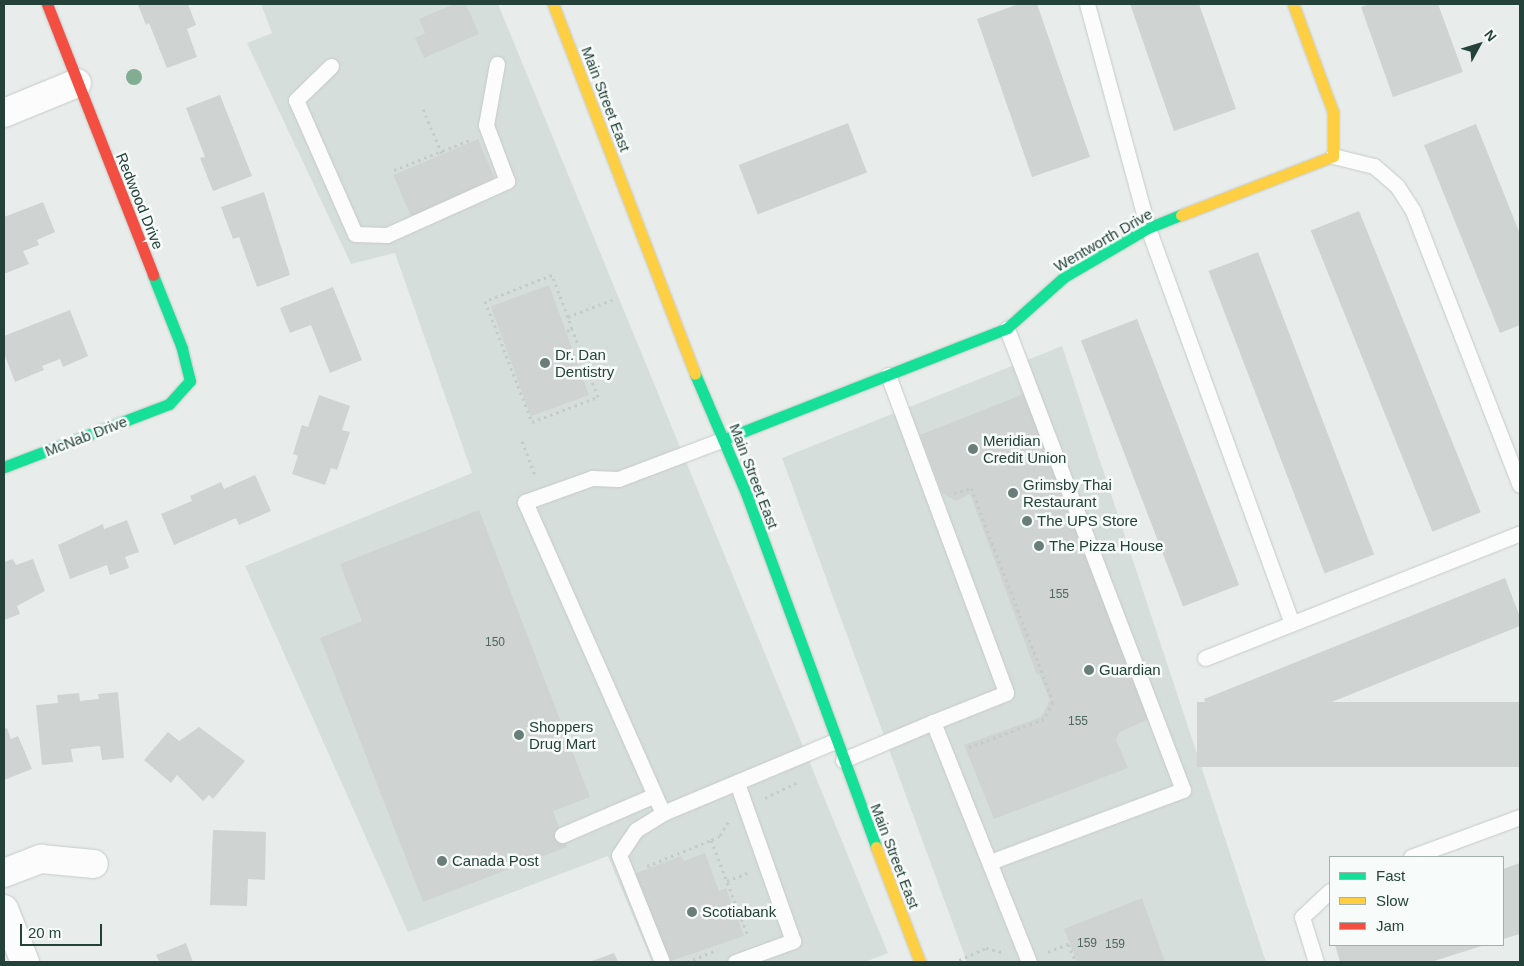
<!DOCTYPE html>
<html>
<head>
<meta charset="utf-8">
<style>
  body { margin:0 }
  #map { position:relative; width:1524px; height:966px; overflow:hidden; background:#e8edeb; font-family:Helvetica,sans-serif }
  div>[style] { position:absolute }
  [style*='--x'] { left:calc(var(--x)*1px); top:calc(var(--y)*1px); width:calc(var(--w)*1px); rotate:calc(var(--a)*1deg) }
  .built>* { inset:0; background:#d6dedb }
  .building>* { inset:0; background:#cfd4d2; transform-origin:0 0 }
  .path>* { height:3px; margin-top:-1.5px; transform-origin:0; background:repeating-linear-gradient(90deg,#c3ccca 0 2.5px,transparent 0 6.5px) }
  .roads { filter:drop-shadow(0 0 1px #c5cac8) drop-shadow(0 0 1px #c5cac8) }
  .lane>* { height:15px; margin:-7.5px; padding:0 7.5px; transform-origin:7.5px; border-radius:7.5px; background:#fcfcfc }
  .street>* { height:28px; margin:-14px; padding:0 14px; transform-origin:14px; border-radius:14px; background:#fcfcfc }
  .fast>* { height:11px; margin:-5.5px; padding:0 5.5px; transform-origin:5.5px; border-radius:5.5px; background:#16e098 }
  .slow>* { height:11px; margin:-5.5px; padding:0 5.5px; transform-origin:5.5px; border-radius:5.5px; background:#ffcf43 }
  .jam>* { height:11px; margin:-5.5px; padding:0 5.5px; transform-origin:5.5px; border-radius:5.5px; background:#f24e42 }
  .trees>* { width:16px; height:16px; margin:-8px; border-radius:50%; background:#81ae93 }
  .dots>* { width:14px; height:14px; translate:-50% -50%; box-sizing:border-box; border:2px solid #f7fbf9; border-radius:50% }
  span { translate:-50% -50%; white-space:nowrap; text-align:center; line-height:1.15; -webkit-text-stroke:5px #f7fbf9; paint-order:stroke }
  .number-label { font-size:12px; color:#506761 }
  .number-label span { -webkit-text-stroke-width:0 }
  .street-label { font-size:15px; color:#24423a }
  .poi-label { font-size:15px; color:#24423a }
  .left { translate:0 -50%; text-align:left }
  .frame { position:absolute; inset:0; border:5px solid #24423a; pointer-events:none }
  .legend { position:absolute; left:1329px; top:856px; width:175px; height:90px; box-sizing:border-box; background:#f7fbf9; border:1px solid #a3b1ad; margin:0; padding:6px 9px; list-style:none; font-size:15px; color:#24423a }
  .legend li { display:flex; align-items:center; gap:10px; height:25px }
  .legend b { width:25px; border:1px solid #a3b1ad }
  .north { position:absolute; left:1454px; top:20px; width:50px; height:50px; -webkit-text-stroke:4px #f7fbf9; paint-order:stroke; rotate:51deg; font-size:14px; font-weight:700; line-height:20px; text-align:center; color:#24423a }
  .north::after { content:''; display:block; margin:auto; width:18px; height:22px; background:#24423a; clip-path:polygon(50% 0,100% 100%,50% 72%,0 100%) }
  .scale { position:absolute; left:20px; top:924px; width:82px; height:22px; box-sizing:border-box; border:2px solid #24423a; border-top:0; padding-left:6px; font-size:15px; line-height:18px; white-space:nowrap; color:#24423a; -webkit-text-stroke:4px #f7fbf9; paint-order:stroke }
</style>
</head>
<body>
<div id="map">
  <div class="built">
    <div style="clip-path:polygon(261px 4px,498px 4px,888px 953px,865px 962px,652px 962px,608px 856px,408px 932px,245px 566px,472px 473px,395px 253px,351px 264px,247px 43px,272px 33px)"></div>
    <div style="clip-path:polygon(1062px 346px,1266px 962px,967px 962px,782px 458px)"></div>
  </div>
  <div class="building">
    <div style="clip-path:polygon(188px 4px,196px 25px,187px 29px,197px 57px,167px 68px,149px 23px,146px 25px,138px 5px)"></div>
    <div style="clip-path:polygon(454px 4px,466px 4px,479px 34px,424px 58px,415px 38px,425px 33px,419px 19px)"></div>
    <div style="clip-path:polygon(1019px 4px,1037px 4px,1090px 157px,1032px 177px,977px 19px)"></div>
    <div style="clip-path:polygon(1130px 4px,1199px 4px,1236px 109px,1174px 131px)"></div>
    <div style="clip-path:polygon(1370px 4px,1438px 4px,1463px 72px,1393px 97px,1361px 7px)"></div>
    <div style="clip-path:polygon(220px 95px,252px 176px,213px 191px,200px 158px,205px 157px,186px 108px)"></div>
    <div style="left:848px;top:123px;width:53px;height:117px;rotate:69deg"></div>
    <div style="clip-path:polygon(1476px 124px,1520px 234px,1520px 325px,1500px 333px,1424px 145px)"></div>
    <div style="left:478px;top:139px;width:47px;height:92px;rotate:67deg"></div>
    <div style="clip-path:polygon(264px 192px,290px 275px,257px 287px,239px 237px,233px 239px,221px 207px)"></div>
    <div style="clip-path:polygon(43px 202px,55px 232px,37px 240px,39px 245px,23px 251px,29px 264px,4px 274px,4px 217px)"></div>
    <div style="left:1359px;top:211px;width:325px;height:52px;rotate:68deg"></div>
    <div style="left:1258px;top:252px;width:324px;height:53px;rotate:69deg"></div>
    <div style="left:549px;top:285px;width:117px;height:62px;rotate:70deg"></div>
    <div style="clip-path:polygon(333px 287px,362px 360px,330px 373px,311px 325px,290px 333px,280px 308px)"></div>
    <div style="clip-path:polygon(70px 310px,88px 356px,63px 367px,60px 359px,42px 366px,44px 370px,15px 382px,4px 353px,4px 336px)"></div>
    <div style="left:1137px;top:319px;width:285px;height:60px;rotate:69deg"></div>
    <div style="clip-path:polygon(1026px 393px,1149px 719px,1120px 732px,1116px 739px,1128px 768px,994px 819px,964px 745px,1041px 717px,1050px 700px,1039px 674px,1037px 675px,970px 494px,956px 501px,942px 493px,920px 435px)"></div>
    <div style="clip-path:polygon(319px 395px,350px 406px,342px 430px,350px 432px,337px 470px,331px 468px,325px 485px,292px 474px,298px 456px,293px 454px,302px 425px,308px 427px)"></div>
    <div style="clip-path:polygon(255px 475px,271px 511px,239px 525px,236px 518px,174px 545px,161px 514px,192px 501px,190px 496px,221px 482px,224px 489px)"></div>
    <div style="clip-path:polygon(479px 510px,590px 797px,553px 811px,567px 847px,423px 902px,320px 638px,362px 621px,340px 564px)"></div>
    <div style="clip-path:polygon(127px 520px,139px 552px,125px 557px,129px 568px,110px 575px,107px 565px,70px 579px,58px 545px,103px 524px,104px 529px)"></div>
    <div style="clip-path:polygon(13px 559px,16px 565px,33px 559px,45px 591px,17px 606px,20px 614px,4px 620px,4px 562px)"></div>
    <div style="clip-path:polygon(1505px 578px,1520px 617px,1520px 626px,1223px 746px,1204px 699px)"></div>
    <div style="clip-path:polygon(118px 692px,124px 758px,102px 760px,100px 746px,71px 749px,73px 762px,42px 765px,36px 705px,58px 703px,57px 695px,79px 693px,80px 701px,99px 699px,98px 694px)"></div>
    <div style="left:1520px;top:702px;width:65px;height:323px;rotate:90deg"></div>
    <div style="clip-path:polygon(199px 727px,245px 761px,213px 799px,209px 795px,203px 801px,177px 775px,171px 783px,144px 760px,168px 732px,179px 741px)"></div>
    <div style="clip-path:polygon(7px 728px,11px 739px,18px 736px,32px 769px,4px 780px,4px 729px)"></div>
    <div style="clip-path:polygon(213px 830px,266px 832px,265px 880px,248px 879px,247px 906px,210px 905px)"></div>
    <div style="clip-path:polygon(705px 853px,719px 891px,726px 888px,744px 936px,668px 962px,634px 874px,681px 856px,684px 861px)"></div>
    <div style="clip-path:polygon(1520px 863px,1520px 934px,1503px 939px,1503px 869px)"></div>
    <div style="clip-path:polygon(1142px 898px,1165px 962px,1077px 962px,1064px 929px)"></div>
    <div style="clip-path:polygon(186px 943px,193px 962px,155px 962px,159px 961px,156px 955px)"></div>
    <div style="clip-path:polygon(1335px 945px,1485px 945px,1431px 962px,1340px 962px)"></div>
    <div style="clip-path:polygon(614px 953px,618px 962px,589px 962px)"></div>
  </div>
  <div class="path">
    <div style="--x:423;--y:109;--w:49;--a:67.1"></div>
    <div style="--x:394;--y:170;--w:82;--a:-21.5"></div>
    <div style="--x:568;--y:317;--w:45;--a:-110.9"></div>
    <div style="--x:552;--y:275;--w:72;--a:158.8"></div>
    <div style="--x:485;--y:301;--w:130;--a:68.8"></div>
    <div style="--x:532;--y:422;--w:71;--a:-20.7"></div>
    <div style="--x:598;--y:397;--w:73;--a:-110.9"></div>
    <div style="--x:567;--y:331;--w:5;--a:-22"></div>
    <div style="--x:572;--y:329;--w:13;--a:-108"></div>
    <div style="--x:568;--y:317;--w:52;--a:-21.6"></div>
    <div style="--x:522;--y:441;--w:36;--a:69"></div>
    <div style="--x:954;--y:493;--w:18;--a:-16"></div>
    <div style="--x:971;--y:488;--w:229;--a:69"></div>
    <div style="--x:1053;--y:702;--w:19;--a:118"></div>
    <div style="--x:1044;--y:719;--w:82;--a:159.4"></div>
    <div style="--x:765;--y:798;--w:37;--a:-26"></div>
    <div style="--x:728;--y:822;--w:16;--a:120"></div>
    <div style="--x:720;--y:836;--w:10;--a:156"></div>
    <div style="--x:711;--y:840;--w:103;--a:68.9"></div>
    <div style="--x:647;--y:866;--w:69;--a:-22.1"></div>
    <div style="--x:727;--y:881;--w:22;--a:-22"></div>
    <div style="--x:1048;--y:952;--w:22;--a:-22"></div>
    <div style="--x:1068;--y:944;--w:20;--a:66"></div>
    <div style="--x:959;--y:960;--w:30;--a:-24"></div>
    <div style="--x:986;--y:948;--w:16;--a:14"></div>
    <div style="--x:687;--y:962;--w:32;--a:-22"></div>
  </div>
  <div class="roads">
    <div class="lane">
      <div style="--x:1087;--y:4;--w:232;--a:74.8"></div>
      <div style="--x:1148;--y:228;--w:418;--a:70"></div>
      <div style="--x:331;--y:66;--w:49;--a:135.8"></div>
      <div style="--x:296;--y:100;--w:146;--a:66.2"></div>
      <div style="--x:355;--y:234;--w:32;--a:2"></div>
      <div style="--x:387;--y:235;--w:132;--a:-24.2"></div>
      <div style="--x:507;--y:181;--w:60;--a:-110.6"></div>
      <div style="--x:486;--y:125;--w:62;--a:-79.8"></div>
      <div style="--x:1333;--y:156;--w:42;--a:13.7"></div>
      <div style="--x:1374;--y:166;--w:30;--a:41"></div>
      <div style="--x:1397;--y:186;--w:30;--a:57"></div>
      <div style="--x:1413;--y:211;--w:294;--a:68.7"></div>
      <div style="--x:888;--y:375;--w:339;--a:69.6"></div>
      <div style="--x:1006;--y:693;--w:79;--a:158.3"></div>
      <div style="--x:724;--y:439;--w:113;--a:159.3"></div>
      <div style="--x:618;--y:479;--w:26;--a:-178"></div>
      <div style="--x:592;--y:478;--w:71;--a:160.3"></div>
      <div style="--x:525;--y:502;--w:340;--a:66.1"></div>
      <div style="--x:663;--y:813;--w:186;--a:-22.7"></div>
      <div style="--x:1205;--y:658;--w:339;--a:-21.6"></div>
      <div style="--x:843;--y:760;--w:98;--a:-22.9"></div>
      <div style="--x:933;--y:722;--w:258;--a:68.2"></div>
      <div style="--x:562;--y:835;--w:101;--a:-23.3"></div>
      <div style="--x:1411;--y:857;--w:116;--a:-20.2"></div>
      <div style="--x:990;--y:862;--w:206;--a:-20.5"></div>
      <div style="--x:1183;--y:790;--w:494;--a:-110.9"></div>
      <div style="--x:662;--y:962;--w:115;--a:-111.9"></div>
      <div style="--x:619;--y:855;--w:30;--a:-56"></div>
      <div style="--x:636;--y:830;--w:32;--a:-32"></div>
      <div style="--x:735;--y:962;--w:62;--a:-19.9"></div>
      <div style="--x:793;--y:941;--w:168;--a:-109.5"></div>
      <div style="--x:1316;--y:962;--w:47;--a:-107.3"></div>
      <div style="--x:1302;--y:917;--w:38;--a:-43"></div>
    </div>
    <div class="street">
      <div style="--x:4;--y:113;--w:79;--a:-22.3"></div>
      <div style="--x:4;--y:873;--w:40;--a:-21"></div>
      <div style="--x:41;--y:859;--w:53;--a:5.4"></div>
      <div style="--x:4;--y:909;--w:57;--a:68.4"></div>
    </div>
    <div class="fast">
      <div style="--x:695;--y:374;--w:129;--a:66.8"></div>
      <div style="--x:746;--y:493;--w:377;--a:69.8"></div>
      <div style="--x:724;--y:439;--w:304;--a:-21.4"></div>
      <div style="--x:1007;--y:328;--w:76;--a:-41.8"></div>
      <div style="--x:1064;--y:277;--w:97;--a:-30.3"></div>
      <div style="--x:1148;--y:228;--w:35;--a:-22"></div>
      <div style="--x:4;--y:467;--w:177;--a:-20.9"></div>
      <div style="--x:169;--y:404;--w:31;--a:-48"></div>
      <div style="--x:190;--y:381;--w:34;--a:-104"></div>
      <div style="--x:182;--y:348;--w:79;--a:-111.7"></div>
    </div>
    <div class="slow">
      <div style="--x:553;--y:4;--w:396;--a:69"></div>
      <div style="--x:1181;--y:215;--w:163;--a:-21.2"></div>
      <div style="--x:1333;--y:156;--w:44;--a:-90"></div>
      <div style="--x:1333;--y:112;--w:115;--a:-110.3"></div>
      <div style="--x:876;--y:847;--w:123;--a:69.1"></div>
    </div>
    <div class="jam">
      <div style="--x:47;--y:4;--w:291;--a:68.6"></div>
    </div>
  </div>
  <div class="trees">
    <div style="left:134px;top:77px"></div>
  </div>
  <div class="dots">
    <div style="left:545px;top:363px;background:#697e78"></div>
    <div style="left:973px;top:449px;background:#697e78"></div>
    <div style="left:1013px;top:493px;background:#697e78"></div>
    <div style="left:1027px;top:521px;background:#697e78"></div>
    <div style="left:1039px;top:546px;background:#697e78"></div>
    <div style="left:1089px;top:670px;background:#697e78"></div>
    <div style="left:519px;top:735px;background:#697e78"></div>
    <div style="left:442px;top:861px;background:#697e78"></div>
    <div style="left:692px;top:912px;background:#697e78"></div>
  </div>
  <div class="number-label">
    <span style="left:1059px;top:595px">155</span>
    <span style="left:495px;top:643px">150</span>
    <span style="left:1078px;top:722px">155</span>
    <span style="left:1087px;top:944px">159</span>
    <span style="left:1115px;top:945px">159</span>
  </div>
  <div class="street-label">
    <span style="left:606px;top:99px;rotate:69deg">Main Street East</span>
    <span style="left:140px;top:201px;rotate:68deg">Redwood Drive</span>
    <span style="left:1103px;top:240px;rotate:-30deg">Wentworth Drive</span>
    <span style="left:86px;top:436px;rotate:-21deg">McNab Drive</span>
    <span style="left:754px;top:476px;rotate:69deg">Main Street East</span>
    <span style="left:895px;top:856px;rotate:69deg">Main Street East</span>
  </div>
  <div class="poi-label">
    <span class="left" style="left:555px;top:363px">Dr. Dan<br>Dentistry</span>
    <span class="left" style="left:983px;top:449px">Meridian<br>Credit Union</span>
    <span class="left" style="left:1023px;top:493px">Grimsby Thai<br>Restaurant</span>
    <span class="left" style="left:1037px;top:521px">The UPS Store</span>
    <span class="left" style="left:1049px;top:546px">The Pizza House</span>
    <span class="left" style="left:1099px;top:670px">Guardian</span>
    <span class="left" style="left:529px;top:735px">Shoppers<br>Drug Mart</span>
    <span class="left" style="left:452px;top:861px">Canada Post</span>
    <span class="left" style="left:702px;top:912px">Scotiabank</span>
  </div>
  <div class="frame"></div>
  <ul class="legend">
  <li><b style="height:6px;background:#16e098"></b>Fast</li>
  <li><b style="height:6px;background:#ffcf43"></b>Slow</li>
  <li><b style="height:6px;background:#f24e42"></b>Jam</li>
  </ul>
  <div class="north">N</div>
  <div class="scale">20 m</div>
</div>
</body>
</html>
